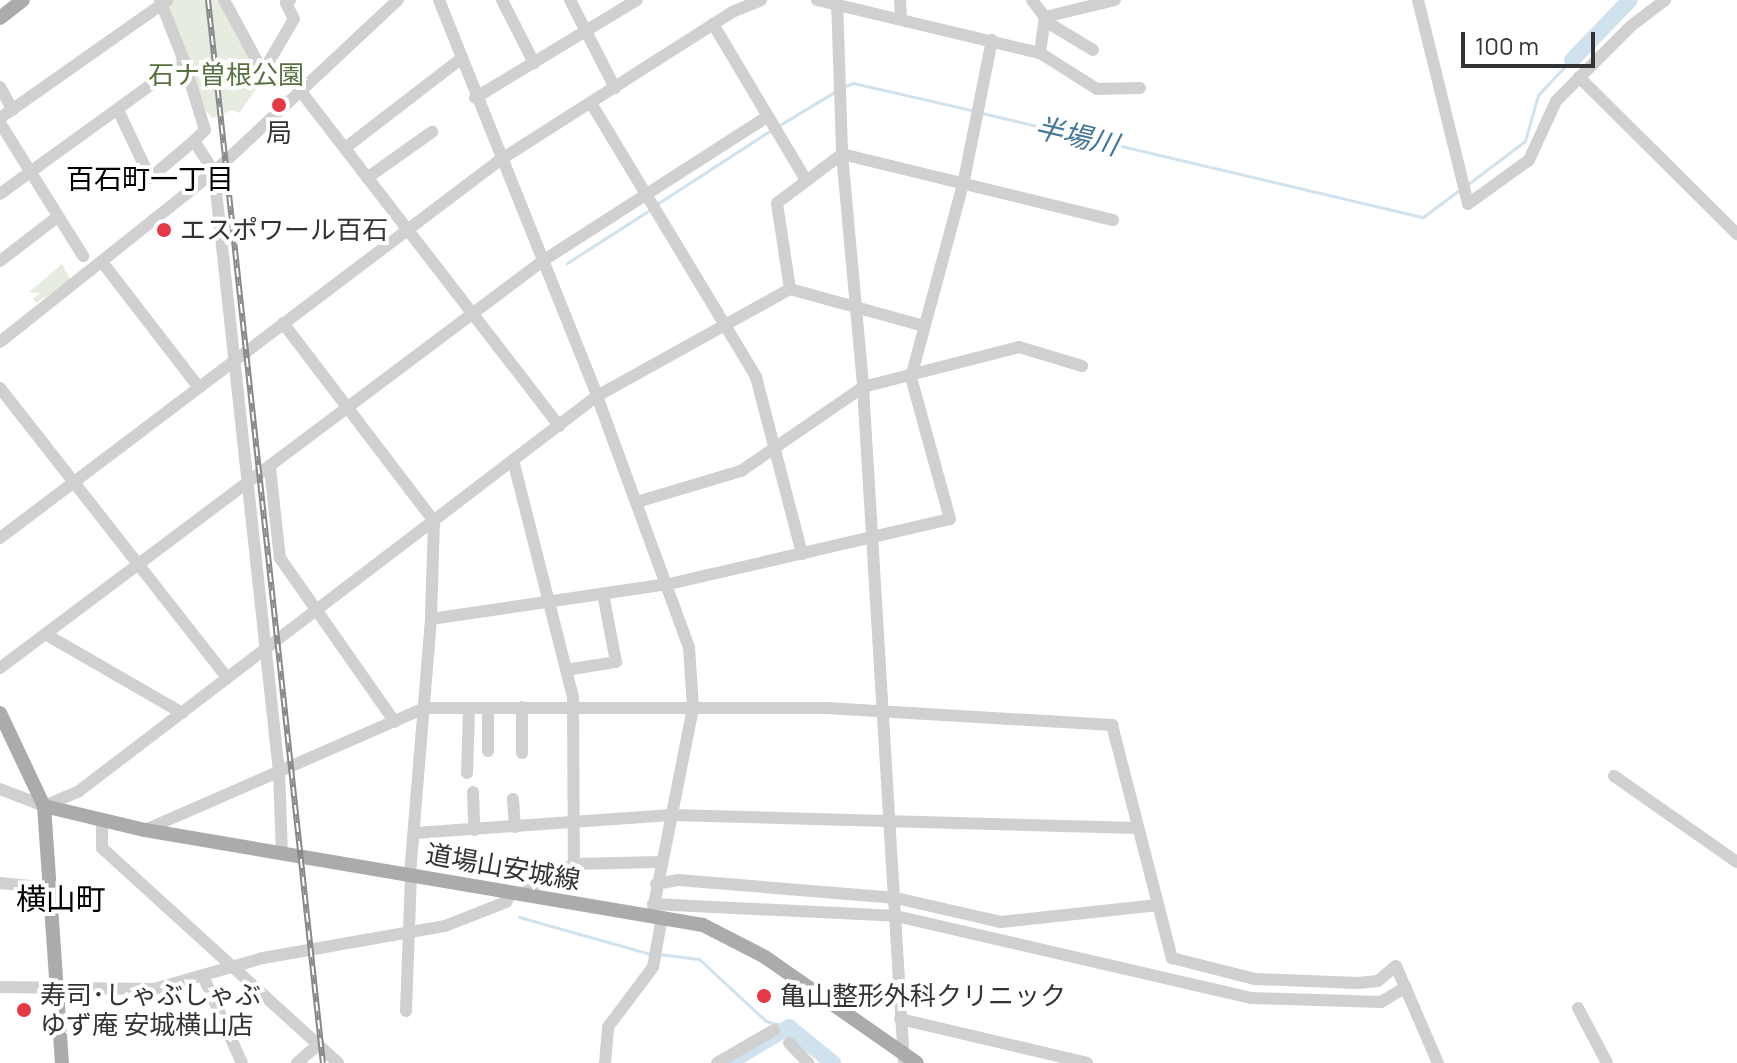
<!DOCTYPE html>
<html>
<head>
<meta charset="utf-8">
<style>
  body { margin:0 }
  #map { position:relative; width:1737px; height:1063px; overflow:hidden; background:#fff; font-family:Manrope,"Noto Sans JP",sans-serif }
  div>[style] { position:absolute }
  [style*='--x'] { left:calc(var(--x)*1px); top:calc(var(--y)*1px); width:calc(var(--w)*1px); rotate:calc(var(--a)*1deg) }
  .green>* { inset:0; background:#e6ecdf }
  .stream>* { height:3px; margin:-1.5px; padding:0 1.5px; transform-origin:1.5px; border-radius:1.5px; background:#cfe2ee }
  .river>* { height:16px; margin:-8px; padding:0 8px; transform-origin:8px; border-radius:8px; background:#cfe2ee }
  .minor>* { height:12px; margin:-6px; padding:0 6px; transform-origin:6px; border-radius:6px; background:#d0d0d0 }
  .major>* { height:14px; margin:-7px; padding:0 7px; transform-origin:7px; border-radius:7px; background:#ababab }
  .rail>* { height:6px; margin-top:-3px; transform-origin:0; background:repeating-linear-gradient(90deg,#fff 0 9px,#888 0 18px); box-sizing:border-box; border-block:2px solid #888 }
  .dots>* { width:22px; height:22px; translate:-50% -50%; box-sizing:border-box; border:4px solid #fff; border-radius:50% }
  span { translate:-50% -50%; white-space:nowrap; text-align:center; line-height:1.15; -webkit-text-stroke:8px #fff; paint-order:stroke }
  .park-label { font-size:26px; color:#56703f }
  .poi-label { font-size:26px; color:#333 }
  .left { translate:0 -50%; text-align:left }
  .street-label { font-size:26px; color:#333 }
  .water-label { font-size:28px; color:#3f7597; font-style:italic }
  .neighbourhood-label { font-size:28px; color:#000 }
  .quarter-label { font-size:30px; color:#000 }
  .scale { position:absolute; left:1461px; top:32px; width:134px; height:36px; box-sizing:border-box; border:4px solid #333; border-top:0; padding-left:10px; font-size:24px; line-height:28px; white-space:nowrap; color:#333; -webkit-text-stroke:6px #fff; paint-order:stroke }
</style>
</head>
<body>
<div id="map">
  <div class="green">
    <div style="clip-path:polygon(175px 0,220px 0,264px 78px,239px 113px,232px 110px,212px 118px,202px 106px,168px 8px)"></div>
    <div style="clip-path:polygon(62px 264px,71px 281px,36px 303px,33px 299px,40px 293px,29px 292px)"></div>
  </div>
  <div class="stream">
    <div style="--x:843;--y:87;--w:11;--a:-22"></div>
    <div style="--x:853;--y:83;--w:125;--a:12.9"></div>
    <div style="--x:982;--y:113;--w:453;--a:13.3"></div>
    <div style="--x:1423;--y:217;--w:49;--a:-36.6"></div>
    <div style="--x:778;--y:126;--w:68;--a:-31.1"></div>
    <div style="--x:1468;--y:184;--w:71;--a:-37"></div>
    <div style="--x:1525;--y:141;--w:48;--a:-74.2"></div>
    <div style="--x:1538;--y:95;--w:38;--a:-47"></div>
    <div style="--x:657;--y:204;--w:136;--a:-33"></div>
    <div style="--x:567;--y:263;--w:100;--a:-32.7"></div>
    <div style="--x:519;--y:917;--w:137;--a:15.7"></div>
    <div style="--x:659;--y:954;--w:40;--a:7.1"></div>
    <div style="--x:699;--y:959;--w:91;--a:42.8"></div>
    <div style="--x:766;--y:1021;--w:24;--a:15"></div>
  </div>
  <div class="river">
    <div style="--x:1572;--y:60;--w:83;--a:-46"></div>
    <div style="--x:728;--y:1063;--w:71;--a:-30.5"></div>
    <div style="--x:789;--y:1027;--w:57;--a:39.3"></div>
  </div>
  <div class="minor">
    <div style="--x:224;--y:0;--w:82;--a:61.6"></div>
    <div style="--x:263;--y:72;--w:61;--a:-59.7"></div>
    <div style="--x:294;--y:19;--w:18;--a:-117"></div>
    <div style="--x:286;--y:3;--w:5;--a:-37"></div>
    <div style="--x:439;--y:0;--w:426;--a:68.2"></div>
    <div style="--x:597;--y:396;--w:267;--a:69.9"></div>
    <div style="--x:689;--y:647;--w:61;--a:86.2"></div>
    <div style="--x:693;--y:708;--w:212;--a:101.2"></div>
    <div style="--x:502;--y:0;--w:71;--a:63.1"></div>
    <div style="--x:570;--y:0;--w:99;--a:62.9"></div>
    <div style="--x:817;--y:0;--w:229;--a:13.4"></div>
    <div style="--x:1040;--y:53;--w:67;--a:32.3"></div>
    <div style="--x:1097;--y:89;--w:43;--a:-1.3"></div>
    <div style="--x:837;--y:0;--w:154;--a:88.1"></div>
    <div style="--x:842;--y:154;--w:234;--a:84.8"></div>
    <div style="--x:863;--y:387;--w:677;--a:86.53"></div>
    <div style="--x:900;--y:0;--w:18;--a:87"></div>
    <div style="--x:1032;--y:0;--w:21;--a:53"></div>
    <div style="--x:1045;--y:17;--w:36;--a:98"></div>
    <div style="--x:1418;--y:0;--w:210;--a:76.2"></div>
    <div style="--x:1468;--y:204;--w:75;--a:-35.8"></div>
    <div style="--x:1529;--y:160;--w:65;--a:-65.4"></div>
    <div style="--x:1556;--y:101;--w:106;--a:-45"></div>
    <div style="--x:1631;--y:26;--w:43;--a:-37.4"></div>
    <div style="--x:1045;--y:17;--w:72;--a:-13.7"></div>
    <div style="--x:1045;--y:21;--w:56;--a:31.1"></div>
    <div style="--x:713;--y:24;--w:182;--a:59.2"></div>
    <div style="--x:184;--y:61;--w:72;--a:73.1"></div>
    <div style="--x:205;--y:130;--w:16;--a:135"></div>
    <div style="--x:194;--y:141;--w:37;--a:57"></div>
    <div style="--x:214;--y:172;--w:604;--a:83.82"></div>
    <div style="--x:279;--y:772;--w:81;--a:87.9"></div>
    <div style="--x:1579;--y:77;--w:223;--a:44.8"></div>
    <div style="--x:0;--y:87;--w:26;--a:61"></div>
    <div style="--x:302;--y:93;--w:421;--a:52.3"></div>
    <div style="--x:475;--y:98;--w:189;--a:-31.2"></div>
    <div style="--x:591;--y:103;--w:320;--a:58.9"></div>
    <div style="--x:756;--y:377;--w:183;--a:75.4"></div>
    <div style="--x:119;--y:112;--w:73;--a:64.8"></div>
    <div style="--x:150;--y:178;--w:57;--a:-40.1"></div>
    <div style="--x:0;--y:118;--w:205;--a:-35.1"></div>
    <div style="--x:0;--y:123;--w:157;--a:58"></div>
    <div style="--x:345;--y:148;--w:148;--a:-37.6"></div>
    <div style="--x:367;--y:178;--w:80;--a:-35.3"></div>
    <div style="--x:0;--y:194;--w:227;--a:-35.9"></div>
    <div style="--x:184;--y:61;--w:66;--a:-111.5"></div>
    <div style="--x:0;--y:261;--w:71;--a:-37.5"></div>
    <div style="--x:102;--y:262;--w:157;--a:52.3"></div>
    <div style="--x:790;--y:289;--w:87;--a:-98.6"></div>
    <div style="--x:777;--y:203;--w:81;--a:-37"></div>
    <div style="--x:842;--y:154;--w:279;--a:13.7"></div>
    <div style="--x:283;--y:323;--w:249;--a:52.7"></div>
    <div style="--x:434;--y:521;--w:98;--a:91.8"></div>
    <div style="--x:431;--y:619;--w:257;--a:94.7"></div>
    <div style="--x:0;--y:342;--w:273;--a:-38.5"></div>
    <div style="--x:214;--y:172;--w:252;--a:-43.1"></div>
    <div style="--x:0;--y:388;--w:368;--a:51.9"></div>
    <div style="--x:513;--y:460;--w:244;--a:75.8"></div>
    <div style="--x:573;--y:697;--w:167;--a:89.7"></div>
    <div style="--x:574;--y:864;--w:85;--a:-1.3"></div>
    <div style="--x:270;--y:468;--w:91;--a:83.7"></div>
    <div style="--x:280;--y:558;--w:200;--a:55"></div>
    <div style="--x:637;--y:502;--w:109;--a:-16.6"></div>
    <div style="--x:741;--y:471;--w:148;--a:-34.5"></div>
    <div style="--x:863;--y:387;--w:161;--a:-14.4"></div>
    <div style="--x:1019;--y:347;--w:66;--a:16.8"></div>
    <div style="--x:0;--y:538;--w:627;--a:-37.09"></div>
    <div style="--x:500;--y:160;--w:275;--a:-32.5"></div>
    <div style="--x:732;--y:12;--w:31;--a:-22"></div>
    <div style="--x:431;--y:619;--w:241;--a:-8.4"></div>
    <div style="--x:669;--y:584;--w:288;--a:-13"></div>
    <div style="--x:950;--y:519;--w:147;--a:-105.4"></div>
    <div style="--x:911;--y:377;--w:204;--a:-74.9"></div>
    <div style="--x:964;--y:180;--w:143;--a:-78.7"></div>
    <div style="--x:47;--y:635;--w:156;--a:30"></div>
    <div style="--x:0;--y:668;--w:680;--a:-36.87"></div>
    <div style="--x:544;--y:260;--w:265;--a:-32.7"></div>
    <div style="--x:566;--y:670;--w:51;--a:-9.1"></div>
    <div style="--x:616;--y:662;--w:69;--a:-100.8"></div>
    <div style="--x:522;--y:707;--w:46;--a:90"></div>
    <div style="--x:488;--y:751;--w:43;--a:-90"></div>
    <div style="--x:467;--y:773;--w:65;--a:-88.2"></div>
    <div style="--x:1614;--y:776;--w:150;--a:35"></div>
    <div style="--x:0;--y:789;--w:47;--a:21.1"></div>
    <div style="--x:44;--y:806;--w:38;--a:-23"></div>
    <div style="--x:79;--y:791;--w:651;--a:-37.33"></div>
    <div style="--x:597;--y:396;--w:221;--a:-29"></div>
    <div style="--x:790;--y:289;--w:139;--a:15.4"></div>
    <div style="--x:473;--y:792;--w:38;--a:88"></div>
    <div style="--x:513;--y:799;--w:28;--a:86"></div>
    <div style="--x:102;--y:820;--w:28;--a:90"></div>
    <div style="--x:102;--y:848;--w:319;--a:42.3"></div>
    <div style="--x:145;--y:830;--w:305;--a:-23.6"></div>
    <div style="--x:424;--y:708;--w:402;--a:0"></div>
    <div style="--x:826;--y:708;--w:287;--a:3.4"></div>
    <div style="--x:1112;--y:725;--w:241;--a:75.6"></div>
    <div style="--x:1172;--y:958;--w:86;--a:14.2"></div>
    <div style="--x:1255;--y:979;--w:103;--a:2.2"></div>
    <div style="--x:1358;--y:983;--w:20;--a:-6"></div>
    <div style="--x:1378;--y:981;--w:23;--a:-40"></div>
    <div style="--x:1396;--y:966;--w:106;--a:66.6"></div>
    <div style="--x:415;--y:833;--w:257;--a:-4"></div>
    <div style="--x:671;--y:815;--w:467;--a:1.6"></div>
    <div style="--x:0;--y:883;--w:51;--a:5.6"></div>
    <div style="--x:656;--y:884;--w:22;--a:-10"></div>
    <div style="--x:678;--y:880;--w:219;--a:4.7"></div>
    <div style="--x:896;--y:898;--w:108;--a:12.9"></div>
    <div style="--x:1001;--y:922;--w:158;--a:-6.2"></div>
    <div style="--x:520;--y:895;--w:62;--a:-29.9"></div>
    <div style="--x:653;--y:904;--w:243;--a:2.8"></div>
    <div style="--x:896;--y:916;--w:364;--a:13"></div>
    <div style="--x:1251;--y:998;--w:130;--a:1.8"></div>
    <div style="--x:1381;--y:1002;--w:29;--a:-31"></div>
    <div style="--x:203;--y:976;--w:95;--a:65.9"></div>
    <div style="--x:0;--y:987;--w:154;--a:0.7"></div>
    <div style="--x:154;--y:989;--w:113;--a:-15.9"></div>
    <div style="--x:263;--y:958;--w:185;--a:-10"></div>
    <div style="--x:445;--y:926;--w:66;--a:-21.5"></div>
    <div style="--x:506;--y:902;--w:10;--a:-61"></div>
    <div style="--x:1578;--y:1008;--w:62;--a:62.2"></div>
    <div style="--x:406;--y:1011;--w:136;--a:-87.9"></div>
    <div style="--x:900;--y:1019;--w:192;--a:13.2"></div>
    <div style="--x:789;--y:1043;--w:28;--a:46"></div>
    <div style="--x:297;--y:1063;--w:28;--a:-41"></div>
    <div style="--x:605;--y:1063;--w:36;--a:-85"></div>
    <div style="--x:608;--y:1027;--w:75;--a:-53.1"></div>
    <div style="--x:653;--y:967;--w:51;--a:-79.8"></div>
    <div style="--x:717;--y:1063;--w:66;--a:-30.1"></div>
  </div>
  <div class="major">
    <div style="--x:0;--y:18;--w:29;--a:-38"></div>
    <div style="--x:0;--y:713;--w:103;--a:64.7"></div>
    <div style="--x:44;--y:806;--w:258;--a:86"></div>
    <div style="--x:44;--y:806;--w:104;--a:13.4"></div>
    <div style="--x:145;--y:830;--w:566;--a:9.66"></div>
    <div style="--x:703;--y:925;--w:70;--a:27.3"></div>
    <div style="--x:765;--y:957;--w:185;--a:34.9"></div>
  </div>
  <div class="rail">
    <div style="--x:208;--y:0;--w:1069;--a:83.83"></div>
  </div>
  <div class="dots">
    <div style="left:279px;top:105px;background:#e63946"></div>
    <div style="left:164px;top:230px;background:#e63946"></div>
    <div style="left:764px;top:996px;background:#e63946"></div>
    <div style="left:24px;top:1010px;background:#e63946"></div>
  </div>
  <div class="park-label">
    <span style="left:226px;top:75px">石ナ曽根公園</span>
  </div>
  <div class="poi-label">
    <span style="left:279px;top:133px">局</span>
    <span class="left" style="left:180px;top:230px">エスポワール百石</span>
    <span class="left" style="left:40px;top:1010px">寿司･しゃぶしゃぶ<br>ゆず庵 安城横山店</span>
    <span class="left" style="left:780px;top:996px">亀山整形外科クリニック</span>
  </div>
  <div class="street-label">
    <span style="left:503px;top:867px;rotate:10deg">道場山安城線</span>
  </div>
  <div class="water-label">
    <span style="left:1077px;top:135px;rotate:13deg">半場川</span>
  </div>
  <div class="neighbourhood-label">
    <span style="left:150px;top:178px">百石町一丁目</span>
  </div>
  <div class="quarter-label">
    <span style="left:61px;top:899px">横山町</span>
  </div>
  <div class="scale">100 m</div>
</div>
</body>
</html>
